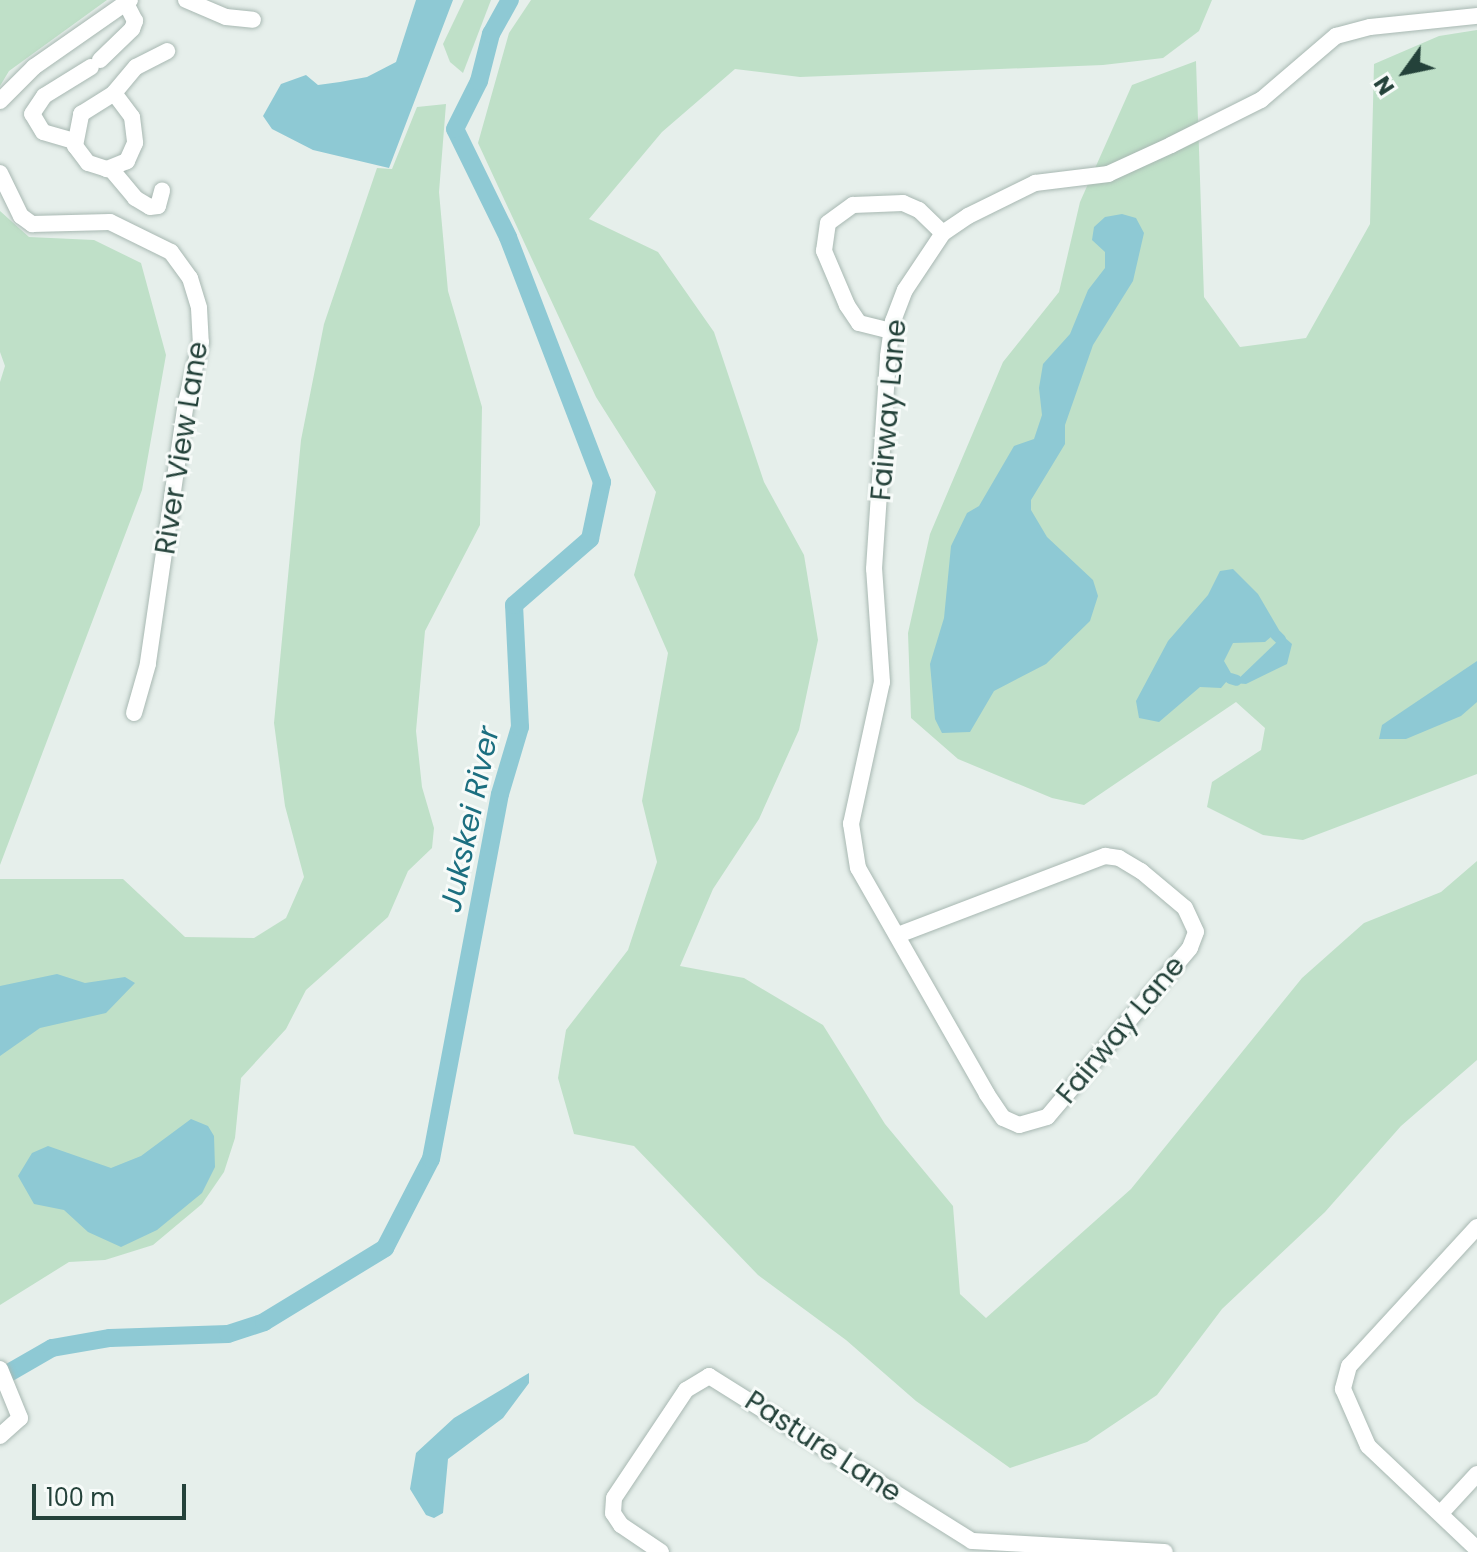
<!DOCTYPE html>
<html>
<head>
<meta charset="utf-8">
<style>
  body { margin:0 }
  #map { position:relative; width:1477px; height:1552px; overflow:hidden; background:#e6efeb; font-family:Poppins,sans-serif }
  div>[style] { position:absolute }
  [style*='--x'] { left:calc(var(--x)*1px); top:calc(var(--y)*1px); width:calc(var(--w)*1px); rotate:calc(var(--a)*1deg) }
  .green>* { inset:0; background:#bfe0c8 }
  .water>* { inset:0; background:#8ec9d4 }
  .canal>* { height:11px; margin:-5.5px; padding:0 5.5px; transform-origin:5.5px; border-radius:5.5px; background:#8ec9d4 }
  .river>* { height:18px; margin:-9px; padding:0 9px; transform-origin:9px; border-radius:9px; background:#8ec9d4 }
  .roads { filter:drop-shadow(0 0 2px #a8b8b2) drop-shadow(0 0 2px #a8b8b2) }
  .minor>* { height:16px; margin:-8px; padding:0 8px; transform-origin:8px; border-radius:8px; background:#fff }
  span { translate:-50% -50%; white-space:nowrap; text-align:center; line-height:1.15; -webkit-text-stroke:6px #f7fbf9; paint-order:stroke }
  .street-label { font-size:28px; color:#24423a }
  .water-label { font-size:30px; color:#1c6f80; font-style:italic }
  .north { position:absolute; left:1365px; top:32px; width:80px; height:80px; -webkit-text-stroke:6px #f7fbf9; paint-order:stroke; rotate:237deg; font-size:22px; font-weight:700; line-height:32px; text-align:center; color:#24423a }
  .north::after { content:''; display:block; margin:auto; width:28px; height:36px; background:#24423a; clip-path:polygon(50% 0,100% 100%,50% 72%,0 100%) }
  .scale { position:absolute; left:32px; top:1484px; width:154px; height:36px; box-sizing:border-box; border:4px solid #24423a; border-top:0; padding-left:10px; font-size:24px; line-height:28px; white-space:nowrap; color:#24423a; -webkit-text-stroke:6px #f7fbf9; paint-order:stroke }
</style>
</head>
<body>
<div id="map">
  <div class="green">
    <div style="clip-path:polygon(0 0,107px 0,9px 71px,0 86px)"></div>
    <div style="clip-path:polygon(464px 0,491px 0,463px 73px,450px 62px,443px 44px)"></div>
    <div style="clip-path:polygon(531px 0,1212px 0,1199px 31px,1163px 58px,1103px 65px,800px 77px,735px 69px,662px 132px,589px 219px,658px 252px,714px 332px,764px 482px,804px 555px,818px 640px,799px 730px,759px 819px,713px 889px,680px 966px,744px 978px,823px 1025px,885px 1124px,953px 1206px,960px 1294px,986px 1318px,1131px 1189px,1302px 978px,1364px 923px,1441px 892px,1477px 861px,1477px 1060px,1401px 1126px,1325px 1212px,1222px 1309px,1157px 1395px,1087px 1442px,1010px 1468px,916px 1401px,846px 1340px,758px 1275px,634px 1146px,574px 1134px,558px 1078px,566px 1030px,628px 950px,657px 862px,642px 801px,668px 653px,634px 575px,656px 492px,596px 397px,478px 143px,509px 33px)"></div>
    <div style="clip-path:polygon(1477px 30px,1477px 774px,1303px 840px,1263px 835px,1207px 807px,1212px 782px,1261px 750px,1265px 728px,1236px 702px,1084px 805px,1052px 798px,958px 759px,911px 718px,908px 633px,930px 534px,1003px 362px,1059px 292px,1080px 202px,1132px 85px,1196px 61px,1204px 297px,1240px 347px,1306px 338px,1370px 224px,1374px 64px,1439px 36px)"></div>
    <div style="clip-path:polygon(446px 104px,439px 192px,448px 291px,482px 407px,480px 525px,425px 631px,416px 731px,422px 787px,434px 828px,432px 848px,408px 871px,388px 917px,306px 990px,286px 1029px,241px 1078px,235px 1138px,224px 1172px,202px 1204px,153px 1245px,105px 1260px,69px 1262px,0 1305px,0 879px,123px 879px,185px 937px,254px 938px,286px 918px,304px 877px,285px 806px,274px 723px,301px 440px,324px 324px,377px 168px,392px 169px,417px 107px)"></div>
    <div style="clip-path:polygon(0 211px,29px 237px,94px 240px,141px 263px,166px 355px,142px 490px,0 865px,0 382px,5px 366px,0 352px)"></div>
  </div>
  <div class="water">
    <div style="clip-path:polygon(416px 0,453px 0,389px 168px,313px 150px,272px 129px,263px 116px,281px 84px,306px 75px,318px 85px,340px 82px,367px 77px,396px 62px)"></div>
    <div style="clip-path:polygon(1122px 214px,1136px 218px,1144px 233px,1133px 281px,1093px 345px,1065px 425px,1065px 444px,1031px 500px,1031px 510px,1047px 537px,1093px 580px,1098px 596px,1090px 621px,1046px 664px,994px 691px,970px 732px,942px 733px,935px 719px,930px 664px,944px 618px,951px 546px,967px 513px,979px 506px,1014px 446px,1034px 439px,1042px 415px,1039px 388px,1043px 364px,1070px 334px,1088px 290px,1105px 268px,1105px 252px,1092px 240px,1094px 227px,1105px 217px)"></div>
    <div style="clip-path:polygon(1233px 569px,1258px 594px,1279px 630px,1265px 642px,1233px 643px,1224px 661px,1232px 675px,1221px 688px,1200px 687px,1159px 722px,1139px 718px,1136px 701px,1168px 641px,1208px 595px,1220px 571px)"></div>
    <div style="clip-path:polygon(1283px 636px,1292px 644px,1287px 664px,1246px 684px,1234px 683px)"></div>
    <div style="clip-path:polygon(1477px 661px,1477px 702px,1461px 716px,1406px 739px,1379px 739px,1382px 725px)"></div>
    <div style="clip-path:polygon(57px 974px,85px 983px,125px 977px,135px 983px,106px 1013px,40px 1028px,0 1056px,0 986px)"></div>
    <div style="clip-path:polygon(191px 1119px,208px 1126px,214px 1136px,215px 1167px,202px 1193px,157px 1230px,121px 1247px,88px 1232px,64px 1210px,34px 1204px,18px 1176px,32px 1153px,48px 1146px,111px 1168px,141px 1156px)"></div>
    <div style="clip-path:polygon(529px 1373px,529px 1383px,503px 1418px,448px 1459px,443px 1513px,434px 1518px,426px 1515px,410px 1489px,416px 1453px,454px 1418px)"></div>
  </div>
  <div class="canal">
    <div style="--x:1275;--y:634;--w:7;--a:45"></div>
    <div style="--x:1230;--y:678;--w:6;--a:18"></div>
  </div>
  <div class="river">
    <div style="--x:0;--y:1378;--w:60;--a:-30"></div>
    <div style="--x:52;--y:1348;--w:59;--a:-9.8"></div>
    <div style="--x:110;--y:1338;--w:118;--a:-1.9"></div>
    <div style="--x:228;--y:1334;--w:38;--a:-18"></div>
    <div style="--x:264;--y:1322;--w:142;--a:-31.4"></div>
    <div style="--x:385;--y:1248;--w:100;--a:-62.7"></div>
    <div style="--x:431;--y:1159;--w:371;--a:-79.3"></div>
    <div style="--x:500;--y:794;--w:70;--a:-73.4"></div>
    <div style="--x:520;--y:727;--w:122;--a:-92.8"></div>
    <div style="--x:514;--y:605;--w:101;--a:-41"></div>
    <div style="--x:590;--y:539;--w:58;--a:-78.1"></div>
    <div style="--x:602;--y:482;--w:262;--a:-111"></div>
    <div style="--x:508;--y:237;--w:120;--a:-116.1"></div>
    <div style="--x:455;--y:129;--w:54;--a:-63.4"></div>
    <div style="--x:479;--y:81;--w:49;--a:-75.7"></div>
    <div style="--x:491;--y:34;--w:39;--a:-61"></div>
  </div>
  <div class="roads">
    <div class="minor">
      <div style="--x:186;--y:0;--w:43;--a:23"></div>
      <div style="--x:226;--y:17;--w:27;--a:6"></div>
      <div style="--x:100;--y:60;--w:45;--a:-44.1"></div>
      <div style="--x:132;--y:29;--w:9;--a:-69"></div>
      <div style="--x:135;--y:21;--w:20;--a:-117"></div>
      <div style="--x:114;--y:93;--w:30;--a:53"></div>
      <div style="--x:132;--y:117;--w:26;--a:83"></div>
      <div style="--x:135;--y:143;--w:20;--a:114"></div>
      <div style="--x:127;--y:161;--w:22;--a:158"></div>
      <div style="--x:107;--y:169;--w:20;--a:-162"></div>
      <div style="--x:88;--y:163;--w:21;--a:-127"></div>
      <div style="--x:75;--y:146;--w:33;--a:-79"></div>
      <div style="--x:81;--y:114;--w:39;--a:-32"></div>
      <div style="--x:114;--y:93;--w:34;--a:-50"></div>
      <div style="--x:136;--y:67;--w:35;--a:-27"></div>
      <div style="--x:0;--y:101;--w:48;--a:-45"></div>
      <div style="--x:34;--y:67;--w:117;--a:-34.9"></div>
      <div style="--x:74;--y:141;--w:32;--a:-164"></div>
      <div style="--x:43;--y:132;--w:21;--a:-121"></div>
      <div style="--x:32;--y:114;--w:22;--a:-56"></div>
      <div style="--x:44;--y:96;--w:55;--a:-31.7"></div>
      <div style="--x:111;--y:169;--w:38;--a:50"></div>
      <div style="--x:135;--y:198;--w:17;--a:31"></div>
      <div style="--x:150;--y:207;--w:8;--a:-7"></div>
      <div style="--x:158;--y:206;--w:16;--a:-75"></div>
      <div style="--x:0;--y:173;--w:48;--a:64"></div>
      <div style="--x:21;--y:216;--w:14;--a:36"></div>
      <div style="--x:32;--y:224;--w:78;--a:-1.5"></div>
      <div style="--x:110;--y:222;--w:68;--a:26.2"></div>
      <div style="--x:171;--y:252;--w:32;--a:54"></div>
      <div style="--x:190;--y:278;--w:31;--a:73"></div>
      <div style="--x:199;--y:308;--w:34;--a:87"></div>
      <div style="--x:201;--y:342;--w:62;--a:104"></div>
      <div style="--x:186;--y:402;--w:265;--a:98.3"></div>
      <div style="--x:148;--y:664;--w:51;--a:105.9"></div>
      <div style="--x:891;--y:331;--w:33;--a:-166"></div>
      <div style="--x:859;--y:323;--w:22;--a:-124"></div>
      <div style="--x:847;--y:305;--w:59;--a:-113.1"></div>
      <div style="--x:824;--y:251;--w:28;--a:-82"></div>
      <div style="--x:828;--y:223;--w:31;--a:-36"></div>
      <div style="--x:853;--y:205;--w:50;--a:-2.3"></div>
      <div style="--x:903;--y:203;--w:17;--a:24"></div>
      <div style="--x:919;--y:210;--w:33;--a:44"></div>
      <div style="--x:898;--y:935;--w:222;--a:-20.9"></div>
      <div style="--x:1105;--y:856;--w:14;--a:8"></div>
      <div style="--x:1119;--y:858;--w:26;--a:31"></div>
      <div style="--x:1141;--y:871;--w:57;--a:40.1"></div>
      <div style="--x:1185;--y:908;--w:26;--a:65"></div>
      <div style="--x:1196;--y:932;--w:17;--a:111"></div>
      <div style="--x:1190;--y:948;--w:221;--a:130.2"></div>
      <div style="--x:1047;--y:1117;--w:29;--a:164"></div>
      <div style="--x:1019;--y:1125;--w:17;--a:-156"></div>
      <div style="--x:1003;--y:1118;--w:29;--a:-124"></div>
      <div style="--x:987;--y:1094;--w:260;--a:-119.7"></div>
      <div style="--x:858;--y:868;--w:45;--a:-99"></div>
      <div style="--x:851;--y:824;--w:145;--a:-77.7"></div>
      <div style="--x:882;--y:682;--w:113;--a:-94"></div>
      <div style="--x:874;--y:569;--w:213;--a:-86.2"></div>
      <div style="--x:888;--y:356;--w:35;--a:-82"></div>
      <div style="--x:893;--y:321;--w:33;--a:-69"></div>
      <div style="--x:905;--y:290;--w:69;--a:-56.3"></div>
      <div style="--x:943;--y:233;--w:30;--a:-34"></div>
      <div style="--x:968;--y:216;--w:75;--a:-26.2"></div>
      <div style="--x:1035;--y:183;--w:74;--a:-7"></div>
      <div style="--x:1108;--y:174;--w:69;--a:-24.7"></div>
      <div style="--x:1171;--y:145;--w:101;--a:-26.6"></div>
      <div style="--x:1261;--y:100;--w:99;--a:-40.5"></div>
      <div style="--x:1336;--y:36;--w:35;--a:-15"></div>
      <div style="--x:1370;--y:27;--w:108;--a:-5.9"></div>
      <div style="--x:1477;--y:1227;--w:189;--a:132.6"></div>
      <div style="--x:1349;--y:1366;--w:24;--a:105"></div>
      <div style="--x:1343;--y:1389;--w:62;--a:66.3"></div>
      <div style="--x:1368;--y:1446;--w:150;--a:43.4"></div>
      <div style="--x:0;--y:1369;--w:53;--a:67.8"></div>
      <div style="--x:20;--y:1418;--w:27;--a:138"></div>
      <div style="--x:1441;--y:1513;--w:53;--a:-47.3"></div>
      <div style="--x:661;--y:1552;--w:48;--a:-146"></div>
      <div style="--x:621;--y:1525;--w:14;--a:-124"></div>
      <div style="--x:613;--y:1513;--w:15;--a:-86"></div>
      <div style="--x:614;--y:1498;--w:130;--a:-56.3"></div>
      <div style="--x:686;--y:1390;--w:27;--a:-31"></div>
      <div style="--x:709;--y:1376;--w:310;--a:32.1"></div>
      <div style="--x:972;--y:1541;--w:193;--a:3.3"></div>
    </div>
  </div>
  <div class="street-label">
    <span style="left:889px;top:410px;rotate:-85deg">Fairway Lane</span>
    <span style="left:182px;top:448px;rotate:-81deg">River View Lane</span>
    <span style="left:1121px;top:1030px;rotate:-50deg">Fairway Lane</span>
    <span style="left:823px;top:1447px;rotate:33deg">Pasture Lane</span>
  </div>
  <div class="water-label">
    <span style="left:470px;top:819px;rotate:-78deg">Jukskei River</span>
  </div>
  <div class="north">N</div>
  <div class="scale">100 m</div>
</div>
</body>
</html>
